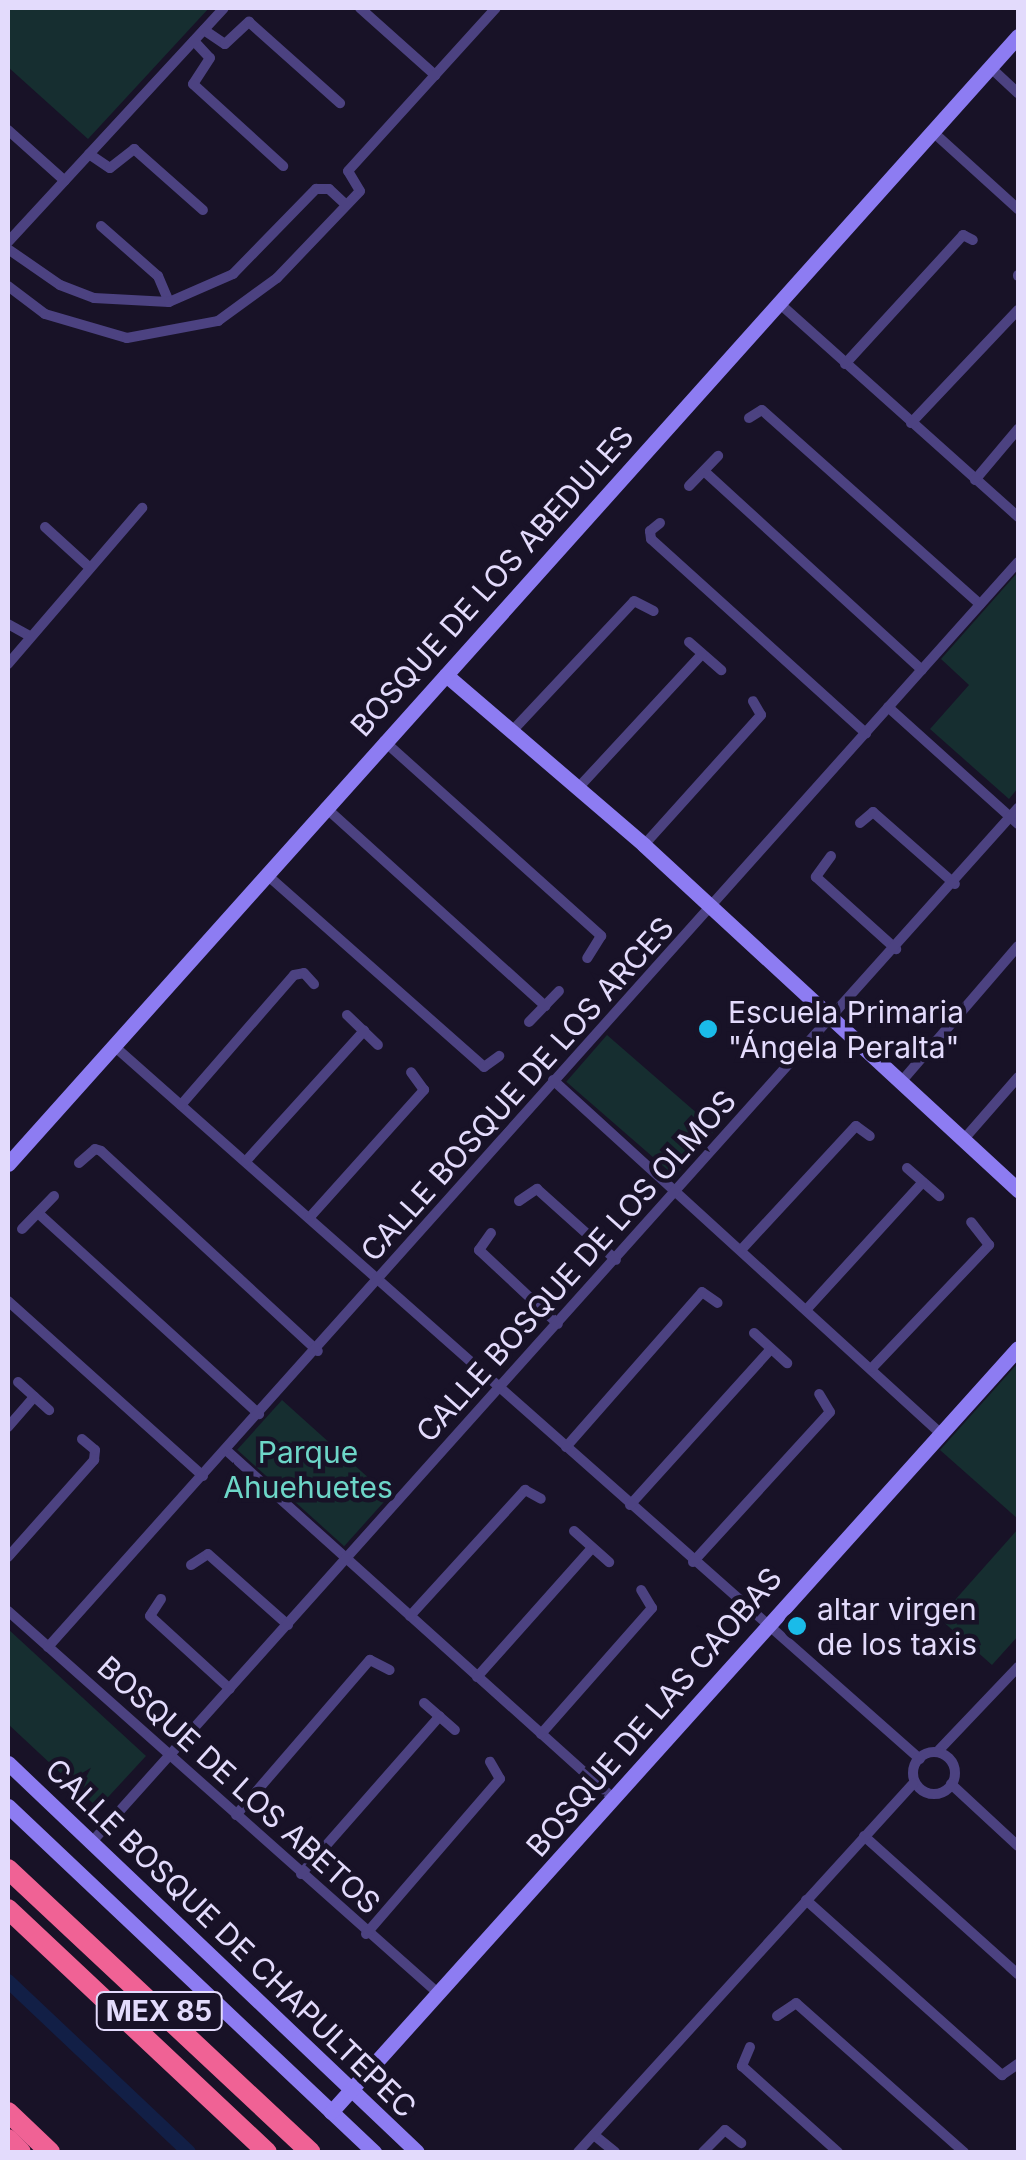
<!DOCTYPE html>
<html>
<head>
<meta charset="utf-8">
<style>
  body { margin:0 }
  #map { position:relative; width:1026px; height:2160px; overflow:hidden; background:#181227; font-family:Inter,sans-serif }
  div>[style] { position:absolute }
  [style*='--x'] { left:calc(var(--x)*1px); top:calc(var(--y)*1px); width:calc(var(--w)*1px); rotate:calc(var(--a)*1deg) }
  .green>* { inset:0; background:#162e30; transform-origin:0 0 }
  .canal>* { height:14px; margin:-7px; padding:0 7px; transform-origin:7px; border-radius:7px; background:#121f46 }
  .street>* { height:10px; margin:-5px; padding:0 5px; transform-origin:5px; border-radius:5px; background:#4c4281 }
  .street>.ring { margin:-5px; padding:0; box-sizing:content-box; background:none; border:10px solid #4c4281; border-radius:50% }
  .secondary>* { height:15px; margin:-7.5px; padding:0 7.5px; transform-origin:7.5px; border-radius:7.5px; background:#8d7cf2 }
  .highway>* { height:20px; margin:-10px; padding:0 10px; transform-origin:10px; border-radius:10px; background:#f06295 }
  .dots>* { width:28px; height:28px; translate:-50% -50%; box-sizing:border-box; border:5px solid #181227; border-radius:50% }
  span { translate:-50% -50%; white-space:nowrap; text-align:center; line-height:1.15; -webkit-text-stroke:9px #181227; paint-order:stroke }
  .shield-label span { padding:2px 8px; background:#181227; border:2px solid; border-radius:8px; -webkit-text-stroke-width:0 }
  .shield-label { font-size:28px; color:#e3dbfc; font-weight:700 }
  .street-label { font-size:30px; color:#e3dbfc }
  .poi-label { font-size:30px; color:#e3dbfc }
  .left { translate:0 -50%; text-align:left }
  .park-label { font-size:30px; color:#6dd6c8 }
  .frame { position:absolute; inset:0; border:10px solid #e3dbfc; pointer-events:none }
</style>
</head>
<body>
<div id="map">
  <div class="green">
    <div style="clip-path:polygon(8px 8px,209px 8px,88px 139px,8px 67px)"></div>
    <div style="clip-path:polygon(1018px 572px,1018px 788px,1009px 799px,930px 729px,969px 685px,941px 659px)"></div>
    <div style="left:607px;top:1035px;width:144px;height:62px;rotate:41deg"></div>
    <div style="clip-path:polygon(1018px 1363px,1018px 1519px,940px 1450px)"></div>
    <div style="left:282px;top:1400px;width:144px;height:67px;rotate:42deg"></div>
    <div style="clip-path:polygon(1018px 1529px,1018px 1636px,992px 1665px,939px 1618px)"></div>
    <div style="clip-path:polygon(8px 1629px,146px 1756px,98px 1808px,8px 1724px)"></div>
  </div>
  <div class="canal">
    <div style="--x:8;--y:1981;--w:249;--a:43.4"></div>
  </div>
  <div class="street">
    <div style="--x:360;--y:8;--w:101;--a:41.8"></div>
    <div style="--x:204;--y:30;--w:25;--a:34"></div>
    <div style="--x:225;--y:44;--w:33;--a:-43"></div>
    <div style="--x:249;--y:22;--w:122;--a:41.7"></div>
    <div style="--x:194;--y:41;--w:23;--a:47"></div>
    <div style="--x:210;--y:58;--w:31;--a:123"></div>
    <div style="--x:193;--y:84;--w:122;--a:42.3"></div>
    <div style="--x:991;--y:68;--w:37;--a:43"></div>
    <div style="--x:8;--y:130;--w:76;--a:41.8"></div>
    <div style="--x:933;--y:132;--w:115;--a:42.2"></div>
    <div style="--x:89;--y:154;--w:25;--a:34"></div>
    <div style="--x:110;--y:168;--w:31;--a:-38"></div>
    <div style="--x:134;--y:149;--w:92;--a:41.5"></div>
    <div style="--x:101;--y:226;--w:76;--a:41.3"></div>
    <div style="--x:158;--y:276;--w:28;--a:67"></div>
    <div style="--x:8;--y:242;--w:318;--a:-47.3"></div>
    <div style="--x:8;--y:249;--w:63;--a:34.7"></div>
    <div style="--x:60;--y:285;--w:36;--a:21"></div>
    <div style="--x:94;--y:298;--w:75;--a:3.1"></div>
    <div style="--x:169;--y:302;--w:70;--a:-23.6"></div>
    <div style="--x:233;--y:274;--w:119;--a:-45.7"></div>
    <div style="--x:316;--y:189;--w:13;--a:0"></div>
    <div style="--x:329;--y:189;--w:23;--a:43"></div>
    <div style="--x:1018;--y:275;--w:1;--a:90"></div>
    <div style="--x:8;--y:286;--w:46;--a:37.1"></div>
    <div style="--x:45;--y:314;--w:85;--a:16.3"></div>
    <div style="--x:127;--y:338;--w:93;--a:-10.6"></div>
    <div style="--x:218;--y:321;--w:73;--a:-36.1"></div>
    <div style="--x:277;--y:278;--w:120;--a:-46.3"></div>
    <div style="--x:360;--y:191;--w:23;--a:-121"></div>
    <div style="--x:348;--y:171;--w:220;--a:-47.8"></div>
    <div style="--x:779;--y:303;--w:321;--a:41.8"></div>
    <div style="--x:845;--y:364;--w:175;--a:-47.5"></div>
    <div style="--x:963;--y:235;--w:11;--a:27"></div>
    <div style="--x:749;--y:418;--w:15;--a:-32"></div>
    <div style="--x:762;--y:410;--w:292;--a:41.7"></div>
    <div style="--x:911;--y:423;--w:156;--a:-46.6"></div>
    <div style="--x:704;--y:471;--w:295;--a:42.4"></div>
    <div style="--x:975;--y:480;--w:67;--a:-49.9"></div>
    <div style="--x:689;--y:486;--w:42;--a:-46"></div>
    <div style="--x:660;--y:523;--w:13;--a:141"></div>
    <div style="--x:650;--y:531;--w:8;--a:83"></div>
    <div style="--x:651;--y:539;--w:290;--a:42.1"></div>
    <div style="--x:45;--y:527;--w:59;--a:42.3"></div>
    <div style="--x:8;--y:624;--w:25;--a:29"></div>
    <div style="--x:689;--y:642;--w:43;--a:41.2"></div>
    <div style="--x:8;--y:664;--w:206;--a:-49.3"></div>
    <div style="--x:888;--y:707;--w:175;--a:42"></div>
    <div style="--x:514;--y:729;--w:175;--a:-46.8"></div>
    <div style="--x:634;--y:601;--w:22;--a:27"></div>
    <div style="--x:384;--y:741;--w:292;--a:41.9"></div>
    <div style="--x:601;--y:936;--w:26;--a:122"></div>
    <div style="--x:579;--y:787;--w:181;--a:-47.2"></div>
    <div style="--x:325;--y:807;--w:297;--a:42.1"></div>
    <div style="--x:860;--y:823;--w:17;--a:-40"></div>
    <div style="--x:873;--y:812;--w:109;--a:41.3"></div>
    <div style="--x:644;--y:845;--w:175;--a:-48"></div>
    <div style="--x:761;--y:715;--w:16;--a:-120"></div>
    <div style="--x:831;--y:856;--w:26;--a:126"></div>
    <div style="--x:816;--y:877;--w:108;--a:42"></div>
    <div style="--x:266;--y:874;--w:291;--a:41.5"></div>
    <div style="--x:484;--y:1067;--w:19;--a:-36"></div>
    <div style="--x:347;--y:1015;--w:43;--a:44.1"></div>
    <div style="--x:529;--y:1022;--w:43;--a:-45.9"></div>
    <div style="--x:114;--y:1046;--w:1076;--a:41.5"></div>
    <div style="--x:553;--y:1080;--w:522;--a:42.36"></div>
    <div style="--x:901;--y:1082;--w:179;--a:-49.3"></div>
    <div style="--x:181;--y:1105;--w:172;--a:-49"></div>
    <div style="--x:294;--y:975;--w:10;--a:-11"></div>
    <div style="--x:304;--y:973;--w:15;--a:48"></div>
    <div style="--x:964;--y:1139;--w:82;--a:-48.9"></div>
    <div style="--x:246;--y:1161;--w:176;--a:-47.8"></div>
    <div style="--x:79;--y:1163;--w:21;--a:-41"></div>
    <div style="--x:95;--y:1149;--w:6;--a:18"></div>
    <div style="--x:101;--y:1151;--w:295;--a:42.7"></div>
    <div style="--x:907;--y:1168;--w:43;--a:41.2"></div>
    <div style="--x:519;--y:1201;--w:22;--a:-34"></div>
    <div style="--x:537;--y:1189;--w:106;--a:41.9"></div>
    <div style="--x:38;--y:1213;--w:299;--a:42.3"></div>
    <div style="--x:310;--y:1217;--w:171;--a:-48.1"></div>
    <div style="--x:424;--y:1090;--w:22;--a:-126"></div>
    <div style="--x:22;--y:1229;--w:46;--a:-45.9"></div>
    <div style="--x:491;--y:1233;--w:21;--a:125"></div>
    <div style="--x:479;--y:1250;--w:108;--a:43.1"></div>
    <div style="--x:741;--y:1250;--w:169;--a:-47.2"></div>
    <div style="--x:856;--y:1126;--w:17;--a:36"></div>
    <div style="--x:8;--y:1301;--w:262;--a:41.9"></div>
    <div style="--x:806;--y:1310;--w:173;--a:-47.6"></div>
    <div style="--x:754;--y:1333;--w:45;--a:42.3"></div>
    <div style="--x:872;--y:1368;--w:170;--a:-46.4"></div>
    <div style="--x:989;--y:1245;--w:29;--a:-128"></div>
    <div style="--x:18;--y:1382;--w:42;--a:42.1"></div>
    <div style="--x:8;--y:1427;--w:40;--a:-49"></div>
    <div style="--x:566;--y:1447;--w:206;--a:-48.7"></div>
    <div style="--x:702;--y:1292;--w:19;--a:35"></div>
    <div style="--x:226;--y:1450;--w:522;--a:41.97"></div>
    <div style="--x:630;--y:1505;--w:210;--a:-47.9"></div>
    <div style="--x:574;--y:1531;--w:47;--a:41.5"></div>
    <div style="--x:8;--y:1557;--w:130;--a:-48.4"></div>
    <div style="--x:94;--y:1460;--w:10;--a:-84"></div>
    <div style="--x:95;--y:1450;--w:17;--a:-140"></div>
    <div style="--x:693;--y:1562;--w:203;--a:-47.6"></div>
    <div style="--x:830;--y:1412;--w:21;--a:-121"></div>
    <div style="--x:191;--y:1565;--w:20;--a:-33"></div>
    <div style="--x:208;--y:1554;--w:107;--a:41.6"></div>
    <div style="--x:161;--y:1599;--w:20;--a:123"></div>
    <div style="--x:150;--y:1616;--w:108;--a:42.4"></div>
    <div style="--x:8;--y:1611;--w:577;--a:41.63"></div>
    <div style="--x:410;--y:1616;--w:171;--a:-47.6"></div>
    <div style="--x:525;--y:1490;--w:18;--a:29"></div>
    <div style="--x:48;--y:1647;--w:1455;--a:-48.2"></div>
    <div style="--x:477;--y:1677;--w:173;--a:-48.3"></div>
    <div style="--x:424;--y:1703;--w:41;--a:41.1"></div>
    <div style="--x:541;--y:1734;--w:168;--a:-48.6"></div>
    <div style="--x:652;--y:1608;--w:21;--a:-121"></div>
    <div style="--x:939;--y:1750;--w:115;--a:-46.4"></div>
    <div class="ring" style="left:913px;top:1752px;width:32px;height:32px"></div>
    <div style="--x:951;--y:1784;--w:91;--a:42.8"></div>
    <div style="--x:236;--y:1815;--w:205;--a:-49.2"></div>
    <div style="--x:370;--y:1660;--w:22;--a:27"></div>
    <div style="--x:864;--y:1836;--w:207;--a:41.9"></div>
    <div style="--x:90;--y:1844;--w:1391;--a:-48.15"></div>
    <div style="--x:301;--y:1874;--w:210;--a:-48.7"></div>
    <div style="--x:806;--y:1900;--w:263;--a:41.8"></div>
    <div style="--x:1002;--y:2075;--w:19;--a:-35"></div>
    <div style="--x:366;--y:1934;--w:205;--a:-49.2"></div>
    <div style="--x:500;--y:1779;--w:20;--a:-120"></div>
    <div style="--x:777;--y:2016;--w:23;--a:-34"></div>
    <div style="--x:796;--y:2003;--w:225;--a:41.6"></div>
    <div style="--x:750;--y:2047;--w:21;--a:113"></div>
    <div style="--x:742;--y:2066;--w:129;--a:41.9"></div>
    <div style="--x:594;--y:2135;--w:27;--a:39"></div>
    <div style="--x:578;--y:2152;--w:498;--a:-47.7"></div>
    <div style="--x:703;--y:2152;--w:31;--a:-45"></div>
    <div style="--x:725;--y:2130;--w:21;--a:39"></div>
  </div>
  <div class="secondary">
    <div style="--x:446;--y:675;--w:261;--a:40.6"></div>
    <div style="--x:644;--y:845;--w:509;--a:42.69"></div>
    <div style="--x:8;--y:1164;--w:1514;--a:-48.16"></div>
    <div style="--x:8;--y:1763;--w:564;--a:43.56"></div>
    <div style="--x:8;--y:1806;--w:504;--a:43.39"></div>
    <div style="--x:331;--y:2112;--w:1027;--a:-48.04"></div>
  </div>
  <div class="highway">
    <div style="--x:8;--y:1869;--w:414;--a:43.1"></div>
    <div style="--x:8;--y:1909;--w:355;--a:43.2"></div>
    <div style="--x:8;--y:2112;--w:58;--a:43.6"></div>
    <div style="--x:8;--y:2139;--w:18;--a:45"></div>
  </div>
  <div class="dots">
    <div style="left:708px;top:1029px;background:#1abbe9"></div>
    <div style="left:797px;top:1626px;background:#1abbe9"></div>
  </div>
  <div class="shield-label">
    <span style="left:159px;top:2011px">MEX 85</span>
  </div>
  <div class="street-label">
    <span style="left:492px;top:581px;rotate:-48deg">BOSQUE DE LOS ABEDULES</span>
    <span style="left:517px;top:1089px;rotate:-48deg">CALLE BOSQUE DE LOS ARCES</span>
    <span style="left:576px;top:1266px;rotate:-48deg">CALLE BOSQUE DE LOS OLMOS</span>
    <span style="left:654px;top:1712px;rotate:-49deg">BOSQUE DE LAS CAOBAS</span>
    <span style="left:239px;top:1785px;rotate:42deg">BOSQUE DE LOS ABETOS</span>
    <span style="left:231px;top:1938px;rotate:44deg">CALLE BOSQUE DE CHAPULTEPEC</span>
  </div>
  <div class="poi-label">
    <span class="left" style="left:728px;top:1029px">Escuela Primaria<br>"Ángela Peralta"</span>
    <span class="left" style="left:817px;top:1626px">altar virgen<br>de los taxis</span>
  </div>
  <div class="park-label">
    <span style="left:308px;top:1469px">Parque<br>Ahuehuetes</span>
  </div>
  <div class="frame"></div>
</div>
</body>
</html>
